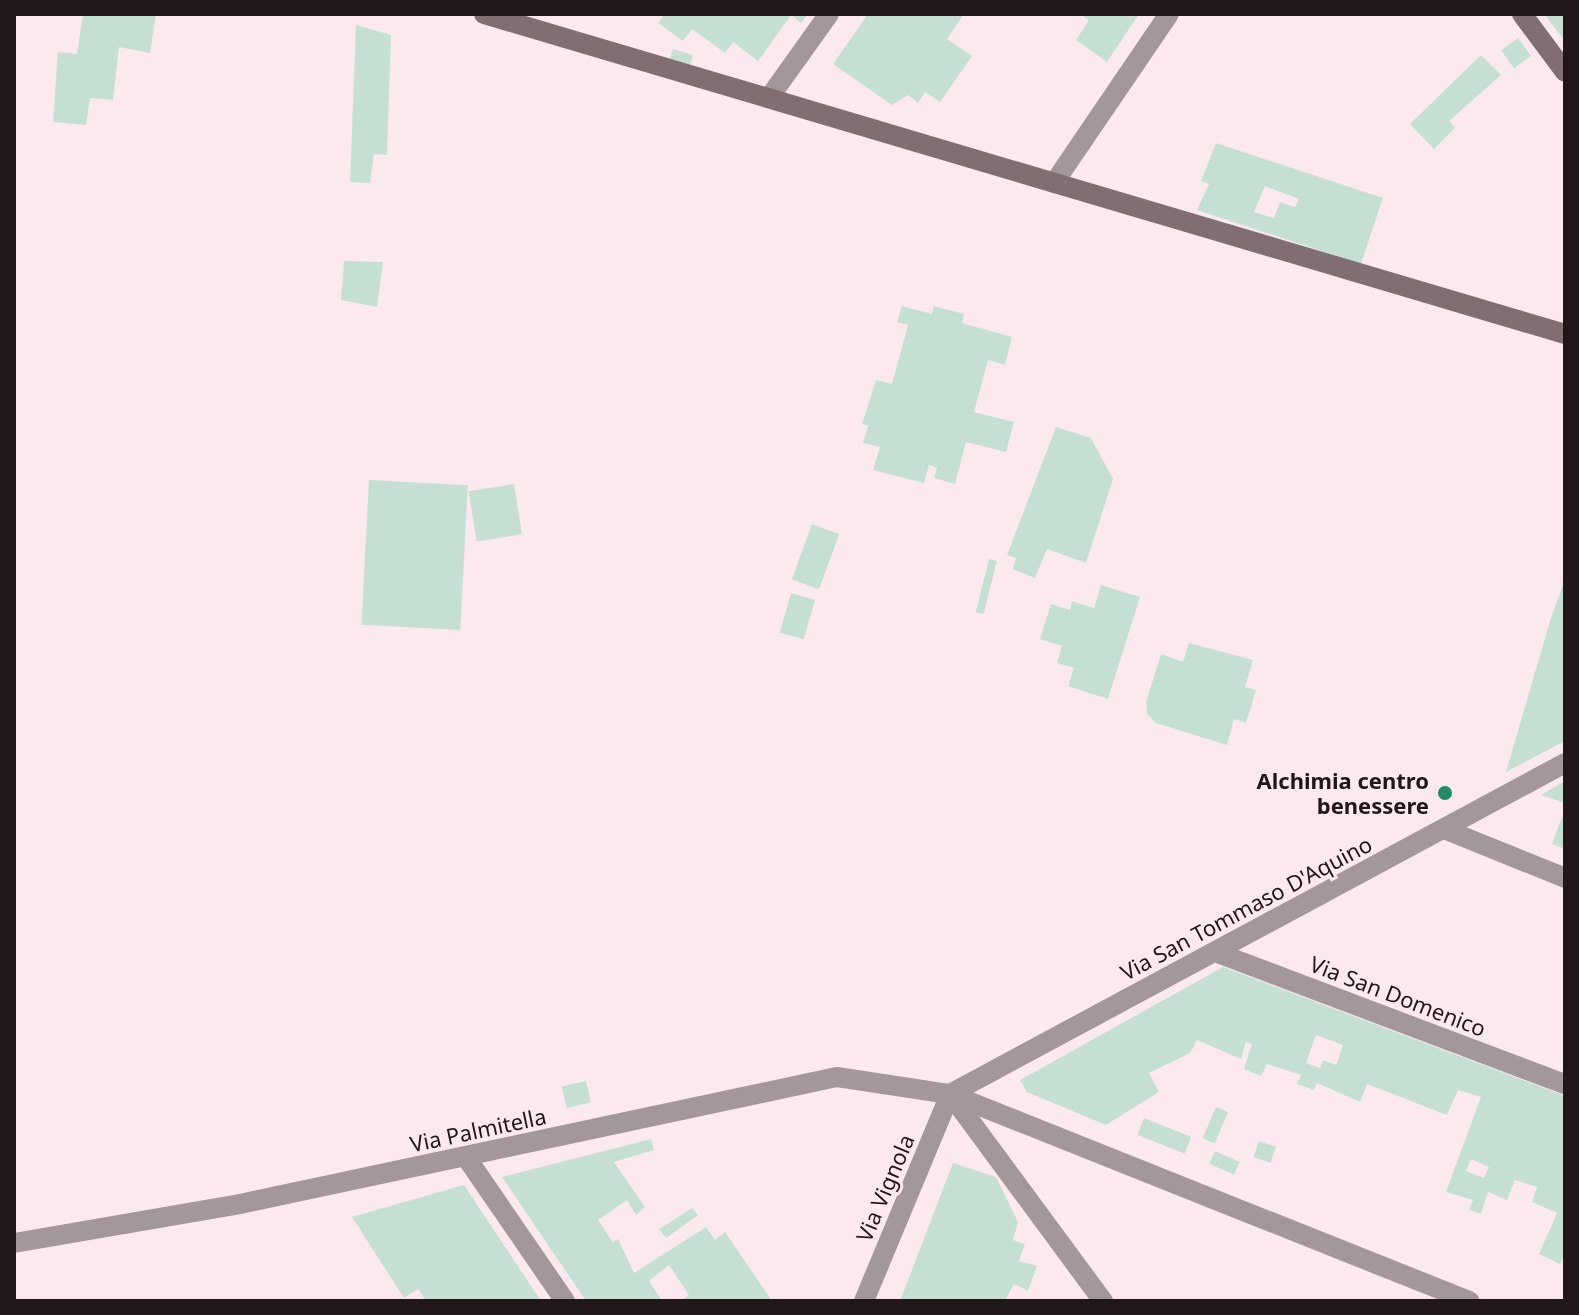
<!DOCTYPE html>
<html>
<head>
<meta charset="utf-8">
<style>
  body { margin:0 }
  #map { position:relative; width:1579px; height:1315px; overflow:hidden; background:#fbe9ef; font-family:"Noto Sans",sans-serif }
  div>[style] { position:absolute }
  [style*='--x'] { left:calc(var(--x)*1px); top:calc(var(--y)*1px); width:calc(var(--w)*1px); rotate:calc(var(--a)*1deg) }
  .building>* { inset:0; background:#c5e0d2; transform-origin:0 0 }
  .lane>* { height:20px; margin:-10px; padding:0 10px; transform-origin:10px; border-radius:10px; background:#a4979b }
  .street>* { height:20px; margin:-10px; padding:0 10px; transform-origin:10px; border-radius:10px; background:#a4979b }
  .secondary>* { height:20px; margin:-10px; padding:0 10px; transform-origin:10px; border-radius:10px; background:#806e73 }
  .dots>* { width:22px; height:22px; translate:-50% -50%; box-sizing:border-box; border:4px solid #fbe9ef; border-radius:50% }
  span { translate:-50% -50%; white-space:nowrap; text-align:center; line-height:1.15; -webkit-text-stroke:6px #fbe9ef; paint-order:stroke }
  .poi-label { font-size:22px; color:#21171b; font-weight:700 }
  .right { translate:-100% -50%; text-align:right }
  .street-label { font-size:22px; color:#21171b }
  .frame { position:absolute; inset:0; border:16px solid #21171b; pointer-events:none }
</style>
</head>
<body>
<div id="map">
  <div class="building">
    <div style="clip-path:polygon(83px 14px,156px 14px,150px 53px,119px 47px,113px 100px,90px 98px,86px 125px,53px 122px,58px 52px,77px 54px)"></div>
    <div style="clip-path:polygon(665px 14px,808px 14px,801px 23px,791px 15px,758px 61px,733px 42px,725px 53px,692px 29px,683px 41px,658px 23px)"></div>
    <div style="clip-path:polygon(868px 14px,964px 14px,947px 39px,972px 56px,940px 102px,925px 92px,918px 103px,908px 95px,892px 105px,833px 64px)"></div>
    <div style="clip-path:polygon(1080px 14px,1139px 14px,1107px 62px,1076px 40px,1089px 20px)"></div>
    <div style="clip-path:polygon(1544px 14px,1565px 14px,1565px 41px)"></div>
    <div style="clip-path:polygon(356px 25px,391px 35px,387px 155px,374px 154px,370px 183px,350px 182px)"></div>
    <div style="left:1518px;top:38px;width:22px;height:21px;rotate:54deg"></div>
    <div style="left:673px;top:49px;width:21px;height:14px;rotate:17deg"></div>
    <div style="clip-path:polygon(1481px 55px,1501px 75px,1449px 121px,1455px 128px,1434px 149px,1410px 124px)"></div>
    <div style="clip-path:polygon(evenodd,1216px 143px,1383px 198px,1361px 264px,1197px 210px,1209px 184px,1201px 181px,1216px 143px,1265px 186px,1299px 199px,1295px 207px,1280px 202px,1274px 218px,1254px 212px,1265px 186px)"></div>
    <div style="clip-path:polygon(344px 261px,383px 262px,377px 307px,341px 300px)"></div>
    <div style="clip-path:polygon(902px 306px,932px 314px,934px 306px,964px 314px,962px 323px,1012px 337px,1005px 365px,988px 360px,974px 412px,1014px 422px,1006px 452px,966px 442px,955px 484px,934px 478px,937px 468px,929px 465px,924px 483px,873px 470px,880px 447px,863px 443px,868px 426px,862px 424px,876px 380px,892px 384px,908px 325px,897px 322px)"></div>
    <div style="clip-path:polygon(1056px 427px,1091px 438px,1113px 479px,1086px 563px,1047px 549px,1035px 578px,1013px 569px,1016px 558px,1007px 555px)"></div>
    <div style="left:369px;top:480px;width:99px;height:145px;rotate:3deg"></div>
    <div style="left:514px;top:484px;width:51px;height:46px;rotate:81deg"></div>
    <div style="left:812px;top:524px;width:29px;height:59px;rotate:20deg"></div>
    <div style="left:989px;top:559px;width:8px;height:55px;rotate:14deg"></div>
    <div style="clip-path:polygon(1565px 579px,1565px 741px,1506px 772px,1550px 621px)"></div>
    <div style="clip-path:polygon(1101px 585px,1140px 597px,1108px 699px,1068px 686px,1074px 668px,1057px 663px,1062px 646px,1040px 639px,1051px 604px,1070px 610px,1072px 601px,1094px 608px)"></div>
    <div style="left:791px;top:593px;width:25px;height:41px;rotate:16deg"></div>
    <div style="clip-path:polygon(1189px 643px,1253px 660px,1245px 687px,1256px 690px,1246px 723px,1234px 719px,1227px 745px,1156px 723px,1147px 714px,1146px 702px,1161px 654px,1183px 662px)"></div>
    <div style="clip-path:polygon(1565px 781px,1565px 803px,1541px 795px)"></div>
    <div style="clip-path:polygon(1562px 817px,1565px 818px,1565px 849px,1552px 844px)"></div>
    <div style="clip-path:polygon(evenodd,1223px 967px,1565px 1096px,1565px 1254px,1560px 1264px,1539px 1254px,1557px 1213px,1532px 1202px,1537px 1187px,1515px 1180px,1507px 1200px,1488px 1192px,1481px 1214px,1469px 1210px,1473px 1200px,1446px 1192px,1481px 1097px,1458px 1090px,1447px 1115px,1367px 1084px,1360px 1102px,1317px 1083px,1314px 1090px,1297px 1084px,1301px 1075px,1267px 1064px,1261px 1076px,1244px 1069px,1252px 1044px,1246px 1042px,1241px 1059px,1197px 1040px,1190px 1053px,1149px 1073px,1159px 1092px,1106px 1125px,1027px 1092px,1020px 1080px,1223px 967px,1316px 1035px,1343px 1045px,1336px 1065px,1323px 1060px,1320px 1068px,1306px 1063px,1316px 1035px,1223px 967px,1471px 1159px,1489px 1167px,1484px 1178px,1466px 1171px,1471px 1159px)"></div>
    <div style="left:586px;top:1081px;width:22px;height:25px;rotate:77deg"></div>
    <div style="left:1216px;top:1107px;width:13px;height:34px;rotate:23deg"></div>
    <div style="left:1144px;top:1118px;width:51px;height:18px;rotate:22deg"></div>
    <div style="clip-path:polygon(651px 1139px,654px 1150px,614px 1162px,645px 1207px,636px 1215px,627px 1200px,598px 1220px,613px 1242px,618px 1239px,634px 1273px,706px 1227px,715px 1240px,725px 1232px,772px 1301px,681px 1301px,689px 1295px,669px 1265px,649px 1281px,662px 1301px,586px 1301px,502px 1177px)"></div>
    <div style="left:1259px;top:1141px;width:18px;height:17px;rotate:19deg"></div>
    <div style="left:1215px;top:1151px;width:27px;height:14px;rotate:24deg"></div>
    <div style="clip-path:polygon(953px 1163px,996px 1177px,1018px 1222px,1013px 1240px,1025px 1244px,1019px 1261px,1037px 1266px,1028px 1291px,1014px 1284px,1005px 1301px,900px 1301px)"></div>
    <div style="clip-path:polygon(464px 1185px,541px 1301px,426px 1301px,418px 1289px,404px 1298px,352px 1217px)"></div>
    <div style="clip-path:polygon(692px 1208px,698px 1215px,666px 1238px,659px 1229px)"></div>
  </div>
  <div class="lane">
    <div style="--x:950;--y:1094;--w:559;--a:21.74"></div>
    <div style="--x:951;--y:1095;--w:256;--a:53.6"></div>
  </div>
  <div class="street">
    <div style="--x:769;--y:98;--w:103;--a:-54.5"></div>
    <div style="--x:1054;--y:183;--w:204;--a:-55.8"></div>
    <div style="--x:1444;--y:829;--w:131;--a:22"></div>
    <div style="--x:1215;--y:952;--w:374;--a:20.7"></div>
    <div style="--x:950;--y:1094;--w:698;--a:-28.29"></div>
    <div style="--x:466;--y:1157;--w:175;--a:55.5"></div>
    <div style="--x:14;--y:1243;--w:229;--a:-9.8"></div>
    <div style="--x:240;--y:1204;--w:610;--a:-12.01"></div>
    <div style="--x:837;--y:1077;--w:114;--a:8.6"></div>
    <div style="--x:864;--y:1301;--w:224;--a:-67.4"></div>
  </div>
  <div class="secondary">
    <div style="--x:484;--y:14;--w:1127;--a:16.49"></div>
    <div style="--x:1522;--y:14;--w:72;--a:53.4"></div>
  </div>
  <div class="dots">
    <div style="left:1445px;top:793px;background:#248964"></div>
  </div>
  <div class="poi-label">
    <span class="right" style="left:1429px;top:793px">Alchimia centro<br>benessere</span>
  </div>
  <div class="street-label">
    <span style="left:1246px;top:908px;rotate:-28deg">Via San Tommaso D'Aquino</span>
    <span style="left:1398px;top:996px;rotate:21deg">Via San Domenico</span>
    <span style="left:478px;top:1130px;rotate:-12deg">Via Palmitella</span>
    <span style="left:885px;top:1188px;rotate:-67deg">Via Vignola</span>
  </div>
  <div class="frame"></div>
</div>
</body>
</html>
